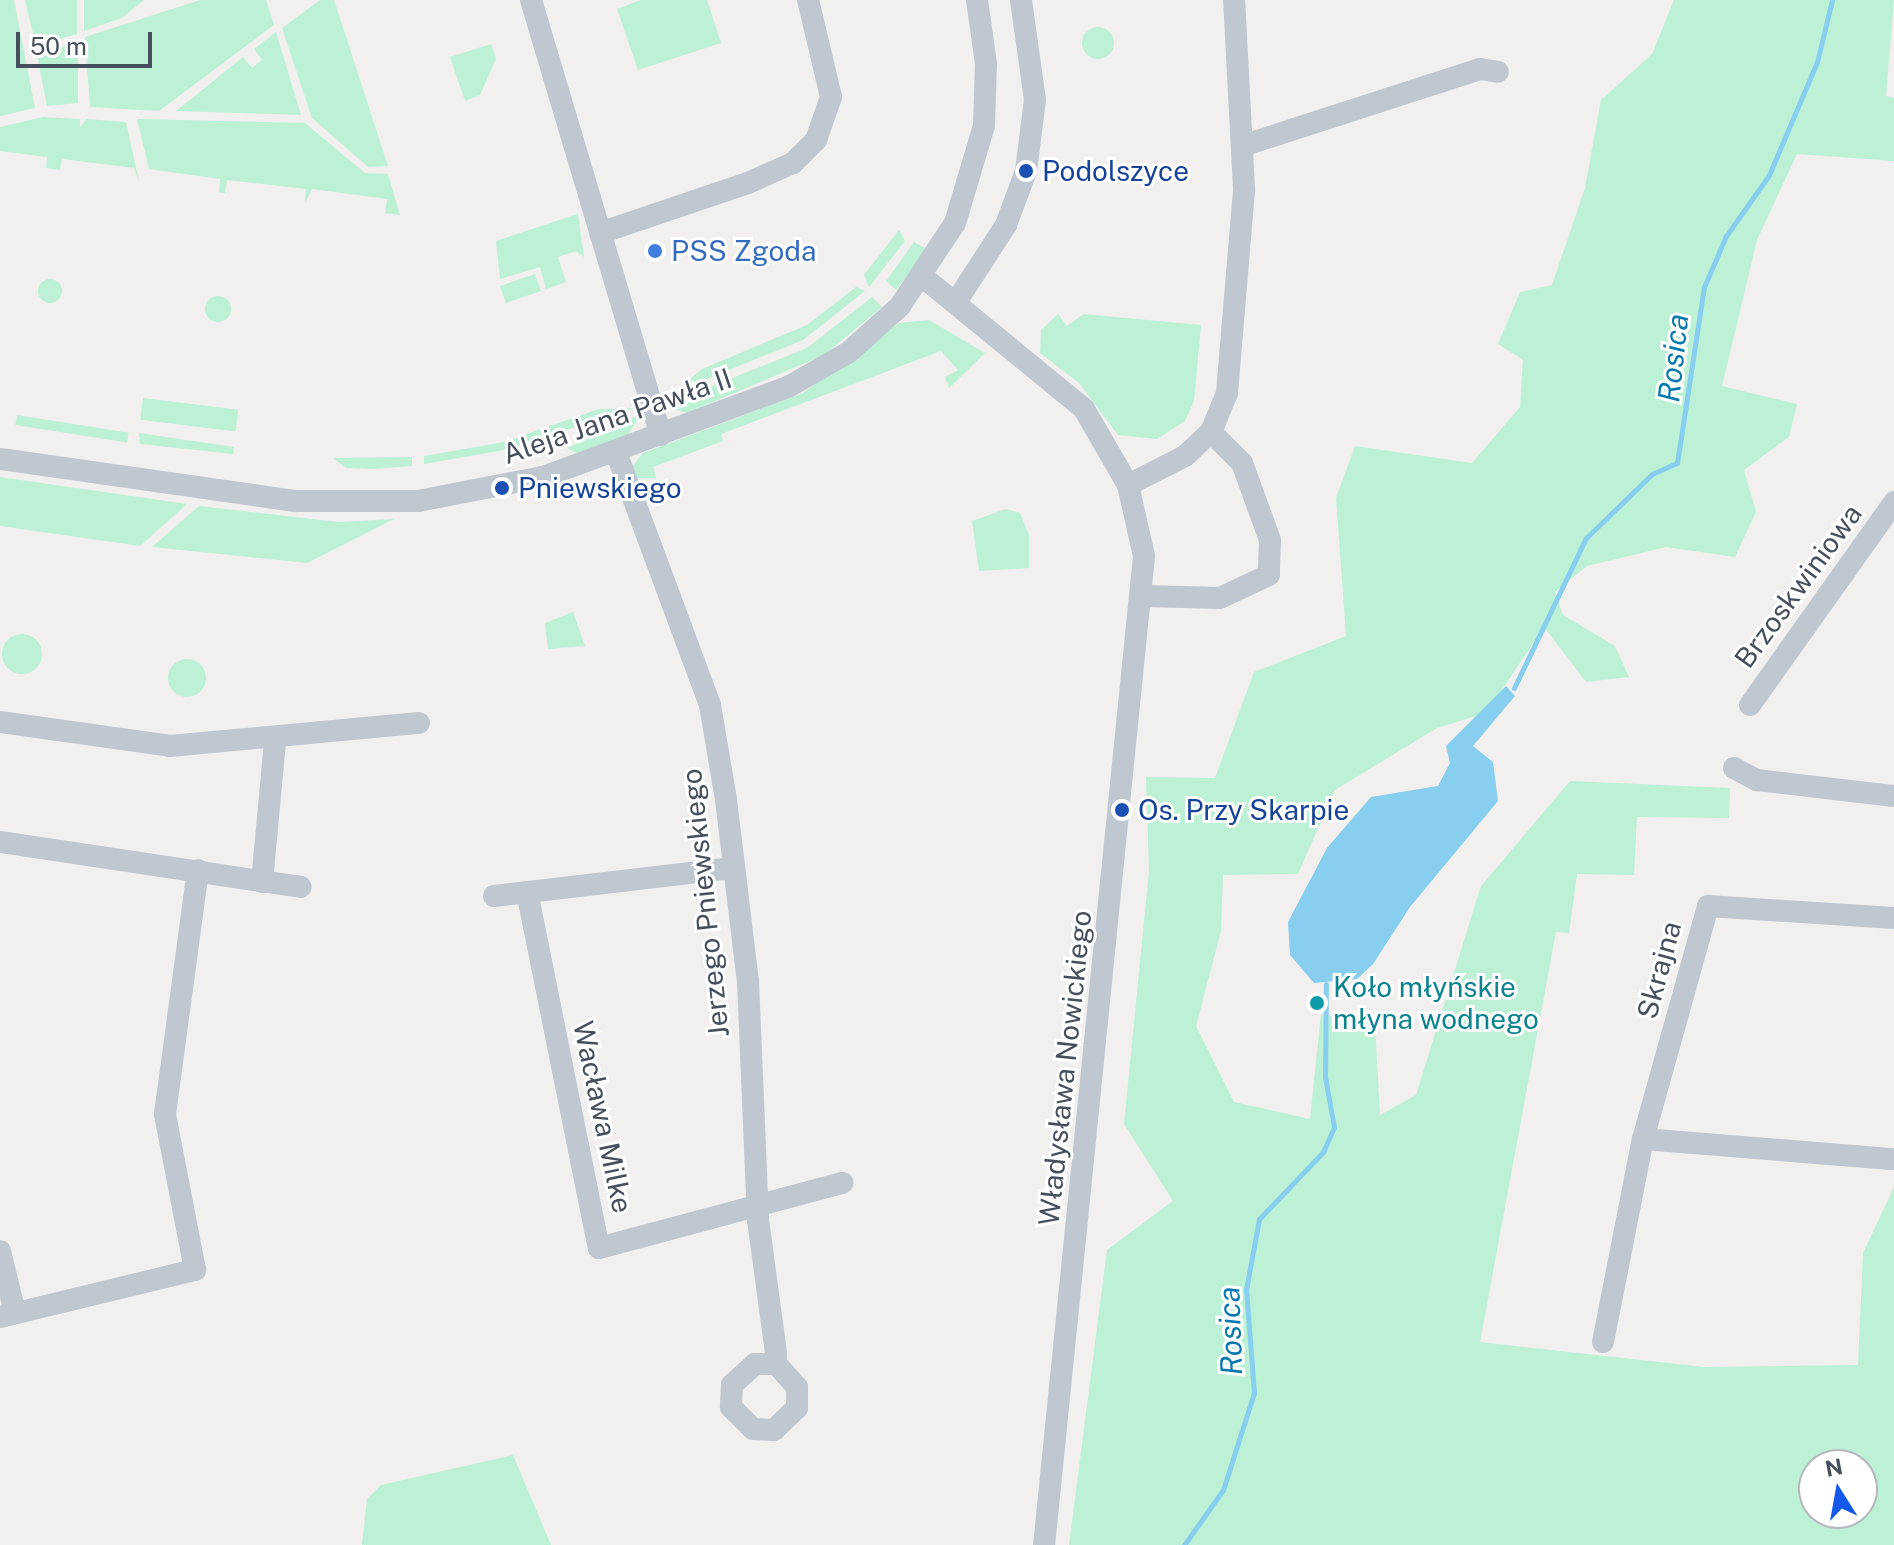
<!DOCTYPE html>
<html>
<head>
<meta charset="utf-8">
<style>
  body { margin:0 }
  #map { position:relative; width:1894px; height:1545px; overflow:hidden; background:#f2efef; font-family:"Public Sans",sans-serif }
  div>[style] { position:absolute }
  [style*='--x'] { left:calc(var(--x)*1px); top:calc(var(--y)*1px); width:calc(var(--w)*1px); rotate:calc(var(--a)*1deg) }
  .green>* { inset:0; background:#bcf1d6; transform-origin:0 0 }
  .round { border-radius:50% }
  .water>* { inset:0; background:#87ceef }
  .stream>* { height:5px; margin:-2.5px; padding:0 2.5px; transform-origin:2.5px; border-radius:2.5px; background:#87ceef }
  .minor>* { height:22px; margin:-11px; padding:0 11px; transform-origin:11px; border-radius:11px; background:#bfc7d1 }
  .dots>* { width:22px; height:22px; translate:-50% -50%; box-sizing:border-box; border:4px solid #fff; border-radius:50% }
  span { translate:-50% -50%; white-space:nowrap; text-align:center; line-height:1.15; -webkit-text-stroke:6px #fff; paint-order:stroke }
  .transit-label { font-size:28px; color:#164399 }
  .left { translate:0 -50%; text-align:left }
  .shop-label { font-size:28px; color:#366cbe }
  .street-label { font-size:28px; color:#46505d }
  .culture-label { font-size:28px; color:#0d838f }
  .water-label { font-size:30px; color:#0779af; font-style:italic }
  .north { position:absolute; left:1798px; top:1449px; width:80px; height:80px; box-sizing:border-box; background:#fff; border:2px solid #b5b9be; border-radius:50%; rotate:349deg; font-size:22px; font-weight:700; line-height:32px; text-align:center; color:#46505d }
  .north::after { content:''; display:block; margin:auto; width:28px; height:36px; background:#1358e8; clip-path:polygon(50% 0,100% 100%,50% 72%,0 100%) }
  .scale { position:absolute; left:16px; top:32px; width:136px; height:36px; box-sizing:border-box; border:4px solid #46505d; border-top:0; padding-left:10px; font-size:24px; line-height:28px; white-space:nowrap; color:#46505d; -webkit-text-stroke:6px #fff; paint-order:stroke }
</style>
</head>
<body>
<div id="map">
  <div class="green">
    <div style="clip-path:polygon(0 0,14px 0,35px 108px,0 116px)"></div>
    <div style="clip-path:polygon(25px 0,77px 0,77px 34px,36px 46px)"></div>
    <div style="clip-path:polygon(84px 0,144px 0,122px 18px,84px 31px)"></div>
    <div style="clip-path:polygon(200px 0,266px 0,274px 25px,159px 111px,90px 107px,85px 37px)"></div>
    <div style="clip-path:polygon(320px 0,334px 0,388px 166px,368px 167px,312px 118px,282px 28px)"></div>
    <div style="clip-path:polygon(641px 0,707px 0,721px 43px,638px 70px,617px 9px)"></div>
    <div style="clip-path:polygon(evenodd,1674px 0,1894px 0,1886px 96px,1894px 98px,1894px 161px,1797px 154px,1757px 240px,1722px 386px,1797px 404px,1789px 437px,1744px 470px,1756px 512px,1735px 557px,1666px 547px,1587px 566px,1555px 592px,1563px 615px,1615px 646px,1629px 677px,1586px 682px,1544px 627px,1486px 713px,1437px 728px,1335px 790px,1298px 874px,1223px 875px,1221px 931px,1196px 1026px,1234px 1102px,1310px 1119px,1321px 1014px,1375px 1024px,1380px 1115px,1416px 1095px,1481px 886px,1570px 781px,1730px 788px,1729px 818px,1637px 817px,1634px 875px,1577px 874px,1569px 933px,1556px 932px,1480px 1342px,1704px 1367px,1858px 1365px,1863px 1253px,1894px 1187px,1894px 1545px,1069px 1545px,1107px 1250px,1173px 1201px,1124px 1124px,1149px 871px,1146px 777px,1215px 778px,1254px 672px,1346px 636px,1336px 498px,1355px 446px,1472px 463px,1520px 407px,1523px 360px,1498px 344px,1520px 292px,1552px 285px,1585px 188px,1601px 100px,1652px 54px,1674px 0,1814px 1465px,1862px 1465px,1862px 1513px,1814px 1513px,1814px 1465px)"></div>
    <div class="round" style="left:1082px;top:27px;width:32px;height:32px"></div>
    <div style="clip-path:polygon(276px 32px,301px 115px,176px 111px,243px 57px,252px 68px,262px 60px,254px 49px)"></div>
    <div style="clip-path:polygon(78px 42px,78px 103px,47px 106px,37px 55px)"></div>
    <div style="clip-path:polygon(491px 44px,496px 59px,480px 95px,465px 101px,450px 57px)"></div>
    <div style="clip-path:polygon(43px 117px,80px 119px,80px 127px,87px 119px,126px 122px,139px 182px,134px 168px,62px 159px,60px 170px,46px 168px,47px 157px,0 151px,0 127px)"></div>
    <div style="clip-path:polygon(137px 119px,305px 123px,365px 173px,388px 174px,400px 215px,385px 213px,387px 199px,312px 189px,305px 203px,306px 189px,227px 180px,225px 193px,219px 192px,220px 179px,149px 169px)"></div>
    <div style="clip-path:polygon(578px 214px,584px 257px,576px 251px,558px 257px,566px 282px,546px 289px,540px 267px,500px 279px,496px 241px)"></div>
    <div style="clip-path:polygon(899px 230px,905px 241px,869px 287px,864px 275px)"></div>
    <div style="clip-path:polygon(914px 242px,927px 249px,896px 290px,886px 281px)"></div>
    <div style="left:535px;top:274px;width:18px;height:37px;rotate:71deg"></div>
    <div class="round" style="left:38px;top:279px;width:24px;height:24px"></div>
    <div style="clip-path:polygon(856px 287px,865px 291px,803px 340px,675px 392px,702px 369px,807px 325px)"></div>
    <div class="round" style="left:205px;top:296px;width:26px;height:26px"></div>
    <div style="clip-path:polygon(872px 297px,882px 307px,824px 355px,687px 413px,663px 406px,807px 348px)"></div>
    <div style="clip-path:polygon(1058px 314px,1067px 326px,1084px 314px,1201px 325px,1194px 401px,1185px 421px,1157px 439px,1118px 435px,1079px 383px,1040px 353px,1041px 330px)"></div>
    <div style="clip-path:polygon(929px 320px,985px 353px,949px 388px,945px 377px,958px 370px,941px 351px,721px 434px,723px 441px,653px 467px,656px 478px,637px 478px,632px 467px,643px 453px,803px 393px,899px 323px)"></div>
    <div style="left:143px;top:398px;width:96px;height:22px;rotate:7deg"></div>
    <div style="clip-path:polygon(634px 408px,504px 450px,424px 464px,424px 456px,504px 442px,599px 409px)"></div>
    <div style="left:17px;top:415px;width:113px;height:10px;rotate:9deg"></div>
    <div style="clip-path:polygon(640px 415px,628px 435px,577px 453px,567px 448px)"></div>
    <div style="clip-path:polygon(139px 433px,234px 447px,233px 454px,140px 444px)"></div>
    <div style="clip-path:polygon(412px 457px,412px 466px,372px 469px,346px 468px,333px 458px)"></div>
    <div style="clip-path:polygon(0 477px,187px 504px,140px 546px,0 526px)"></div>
    <div style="clip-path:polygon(199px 506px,339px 522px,394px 519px,307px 563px,152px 547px)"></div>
    <div style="clip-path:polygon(1006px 509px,1020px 513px,1029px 535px,1029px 568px,979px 571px,972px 521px)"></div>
    <div style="clip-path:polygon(573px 612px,585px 646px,548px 649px,545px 623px)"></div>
    <div class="round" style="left:2px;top:634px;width:40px;height:40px"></div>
    <div class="round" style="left:168px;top:659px;width:38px;height:38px"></div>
    <div style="clip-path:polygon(513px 1455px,551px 1545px,362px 1545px,367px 1499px,381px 1485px)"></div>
  </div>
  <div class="water">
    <div style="clip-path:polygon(1506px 686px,1515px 696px,1473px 746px,1493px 762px,1498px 801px,1410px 907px,1373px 964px,1357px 979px,1314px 983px,1290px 955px,1288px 922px,1327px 848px,1371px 797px,1438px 786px,1450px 763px,1446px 746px)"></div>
  </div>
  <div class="stream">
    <div style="--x:1514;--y:688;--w:166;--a:-64.4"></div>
    <div style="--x:1586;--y:538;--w:92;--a:-44.1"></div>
    <div style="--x:1652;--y:474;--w:27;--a:-24"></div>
    <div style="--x:1677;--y:463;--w:178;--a:-81.3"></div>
    <div style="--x:1704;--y:287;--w:56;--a:-66.7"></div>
    <div style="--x:1726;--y:236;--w:75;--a:-54.8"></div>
    <div style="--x:1769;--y:175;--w:123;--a:-67"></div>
    <div style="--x:1817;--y:62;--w:64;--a:-76.4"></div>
    <div style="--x:1184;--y:1545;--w:67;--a:-54.7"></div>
    <div style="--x:1223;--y:1490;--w:102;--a:-72.3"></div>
    <div style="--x:1254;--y:1393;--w:103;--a:-94.4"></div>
    <div style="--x:1246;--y:1290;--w:72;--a:-79.6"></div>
    <div style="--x:1259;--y:1219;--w:93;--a:-46.3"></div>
    <div style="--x:1323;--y:1152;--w:27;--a:-66"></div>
    <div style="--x:1334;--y:1127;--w:51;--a:-100.2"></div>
    <div style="--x:1325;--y:1077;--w:93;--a:-89.4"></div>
  </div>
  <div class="minor">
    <div style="--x:531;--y:0;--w:454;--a:73.4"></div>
    <div style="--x:1245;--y:145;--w:247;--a:-17.9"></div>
    <div style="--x:1480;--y:69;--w:18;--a:9"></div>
    <div style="--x:600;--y:233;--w:156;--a:-18.7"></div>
    <div style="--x:748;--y:183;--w:49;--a:-24"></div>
    <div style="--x:793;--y:163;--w:33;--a:-45"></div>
    <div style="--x:816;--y:140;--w:46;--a:-70.8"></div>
    <div style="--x:831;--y:97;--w:100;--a:-103.3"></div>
    <div style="--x:923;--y:277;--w:208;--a:39.3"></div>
    <div style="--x:1084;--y:409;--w:88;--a:59.9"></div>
    <div style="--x:1128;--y:485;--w:73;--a:77.3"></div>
    <div style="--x:1144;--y:556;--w:994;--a:95.77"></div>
    <div style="--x:956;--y:302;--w:92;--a:-57"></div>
    <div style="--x:1006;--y:225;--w:58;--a:-69.7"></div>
    <div style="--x:1026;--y:171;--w:72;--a:-82.8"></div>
    <div style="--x:1035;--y:100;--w:101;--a:-98"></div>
    <div style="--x:1211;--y:432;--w:42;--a:-67.7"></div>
    <div style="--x:1227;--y:393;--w:205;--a:-85.2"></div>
    <div style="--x:1244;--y:189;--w:189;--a:-93"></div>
    <div style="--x:616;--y:452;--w:270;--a:69.6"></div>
    <div style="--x:710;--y:705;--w:96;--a:80.4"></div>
    <div style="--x:726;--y:800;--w:182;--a:83.1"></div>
    <div style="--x:748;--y:981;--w:239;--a:87.6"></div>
    <div style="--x:758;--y:1220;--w:135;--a:82.3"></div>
    <div style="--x:776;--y:1354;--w:10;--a:90"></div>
    <div style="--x:776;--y:1364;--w:21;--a:180"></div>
    <div style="--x:755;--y:1364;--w:31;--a:138"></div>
    <div style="--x:732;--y:1385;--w:22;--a:93"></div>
    <div style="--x:731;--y:1407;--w:31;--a:45"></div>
    <div style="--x:753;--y:1429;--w:21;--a:3"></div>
    <div style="--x:774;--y:1430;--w:32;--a:-44"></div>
    <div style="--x:797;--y:1408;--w:21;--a:-90"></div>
    <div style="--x:797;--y:1387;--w:31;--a:-132"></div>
    <div style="--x:0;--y:459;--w:299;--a:8.1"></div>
    <div style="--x:296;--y:501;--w:122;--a:0"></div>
    <div style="--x:418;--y:501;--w:127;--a:-10.9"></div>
    <div style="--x:543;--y:477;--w:261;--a:-20.2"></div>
    <div style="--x:788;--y:387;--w:70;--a:-29.8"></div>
    <div style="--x:849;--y:352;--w:69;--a:-42"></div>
    <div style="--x:900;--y:306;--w:100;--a:-56.5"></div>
    <div style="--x:955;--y:223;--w:101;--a:-73.4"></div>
    <div style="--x:984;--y:126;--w:62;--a:-88.2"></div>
    <div style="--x:986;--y:64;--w:65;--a:-98"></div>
    <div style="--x:1128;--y:485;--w:64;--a:-27"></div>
    <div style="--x:1185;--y:456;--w:35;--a:-43"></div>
    <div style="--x:1211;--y:432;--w:44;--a:45"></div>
    <div style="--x:1242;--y:463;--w:82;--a:70"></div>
    <div style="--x:1270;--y:540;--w:35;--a:92"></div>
    <div style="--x:1269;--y:575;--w:54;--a:154.9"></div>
    <div style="--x:1220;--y:598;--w:76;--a:-178.5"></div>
    <div style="--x:1750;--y:705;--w:249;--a:-54.6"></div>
    <div style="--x:0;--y:722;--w:172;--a:8"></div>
    <div style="--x:170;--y:746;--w:250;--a:-5.3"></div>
    <div style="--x:1734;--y:768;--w:26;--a:28"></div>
    <div style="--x:1757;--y:780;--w:138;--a:6.7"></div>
    <div style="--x:0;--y:842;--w:304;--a:8.5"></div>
    <div style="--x:262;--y:882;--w:142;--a:-84.7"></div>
    <div style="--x:527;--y:892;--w:363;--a:78.6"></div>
    <div style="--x:599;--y:1248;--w:252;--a:-15"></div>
    <div style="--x:494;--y:896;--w:241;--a:-6.7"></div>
    <div style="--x:1643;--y:1139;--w:252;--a:4.6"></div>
    <div style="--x:0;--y:1251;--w:64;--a:76.4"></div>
    <div style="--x:0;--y:1317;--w:201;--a:-13.6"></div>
    <div style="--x:195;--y:1270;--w:159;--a:-100.9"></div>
    <div style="--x:165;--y:1114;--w:246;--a:-82.3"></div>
    <div style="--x:1603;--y:1342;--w:207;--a:-78.9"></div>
    <div style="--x:1643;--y:1139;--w:242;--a:-74.4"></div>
    <div style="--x:1708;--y:906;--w:186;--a:3.7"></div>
  </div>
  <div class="dots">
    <div style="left:1026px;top:171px;background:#1a4fb4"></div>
    <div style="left:655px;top:251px;background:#3f7fe0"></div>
    <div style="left:502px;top:488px;background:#1a4fb4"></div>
    <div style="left:1122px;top:810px;background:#1a4fb4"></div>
    <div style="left:1317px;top:1003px;background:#0f9aa8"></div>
  </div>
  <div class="transit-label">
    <span class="left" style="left:1042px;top:171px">Podolszyce</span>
    <span class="left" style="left:518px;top:488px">Pniewskiego</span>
    <span class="left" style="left:1138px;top:810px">Os. Przy Skarpie</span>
  </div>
  <div class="shop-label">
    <span class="left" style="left:671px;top:251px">PSS Zgoda</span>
  </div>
  <div class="street-label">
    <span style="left:617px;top:416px;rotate:-19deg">Aleja Jana Pawła II</span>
    <span style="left:1798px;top:586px;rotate:-54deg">Brzoskwiniowa</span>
    <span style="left:705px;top:903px;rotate:-96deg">Jerzego Pniewskiego</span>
    <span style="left:1659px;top:970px;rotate:-75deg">Skrajna</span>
    <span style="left:1065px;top:1068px;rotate:-84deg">Władysława Nowickiego</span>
    <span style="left:603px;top:1117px;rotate:78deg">Wacława Milke</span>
  </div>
  <div class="culture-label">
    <span class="left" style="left:1333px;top:1003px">Koło młyńskie<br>młyna wodnego</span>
  </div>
  <div class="water-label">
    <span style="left:1673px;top:358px;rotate:-84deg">Rosica</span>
    <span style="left:1230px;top:1331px;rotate:-92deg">Rosica</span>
  </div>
  <div class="north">N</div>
  <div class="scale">50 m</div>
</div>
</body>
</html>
